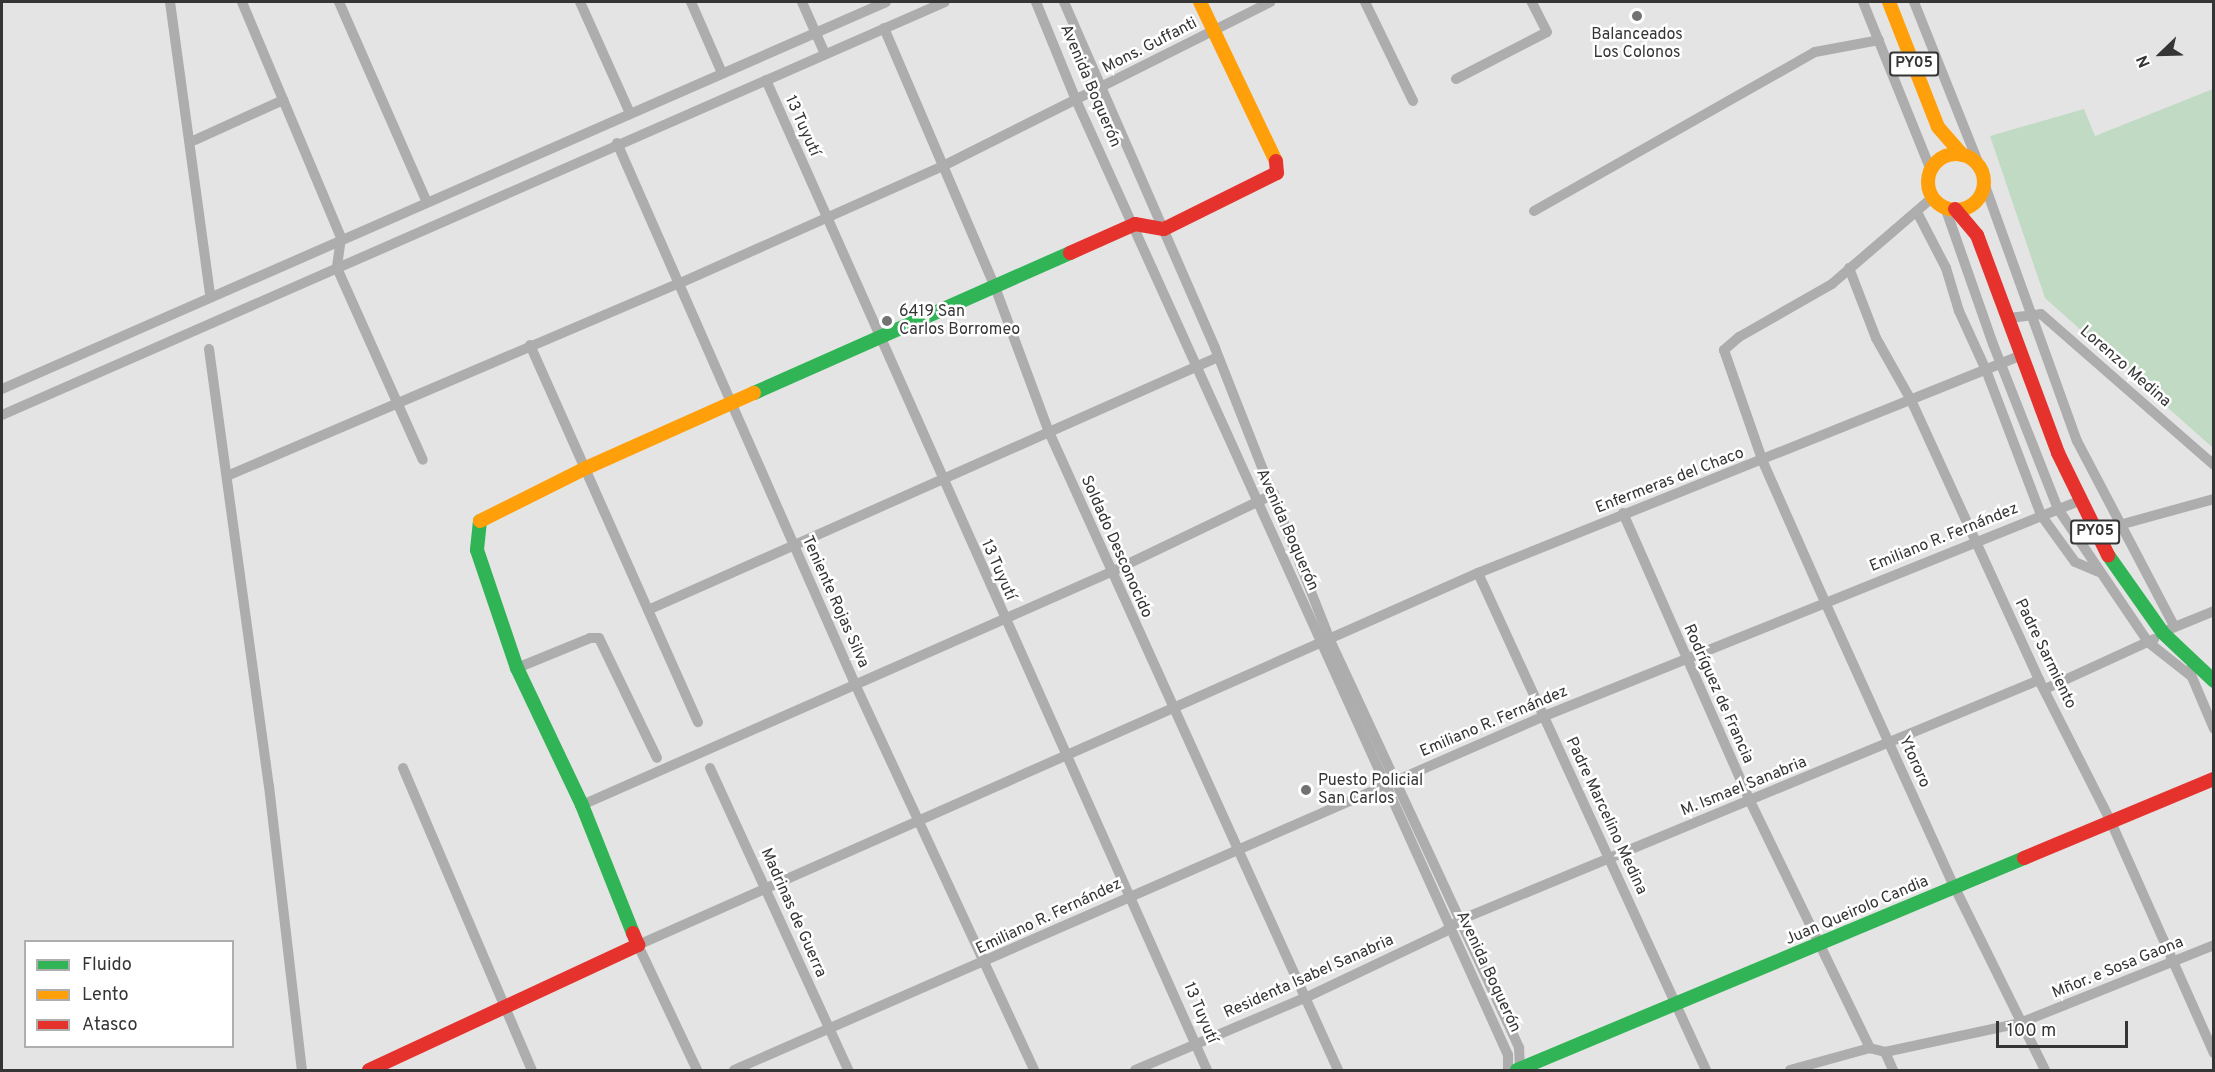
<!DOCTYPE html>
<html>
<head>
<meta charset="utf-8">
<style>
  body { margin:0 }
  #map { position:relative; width:2215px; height:1072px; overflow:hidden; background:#e4e4e4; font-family:Overpass,sans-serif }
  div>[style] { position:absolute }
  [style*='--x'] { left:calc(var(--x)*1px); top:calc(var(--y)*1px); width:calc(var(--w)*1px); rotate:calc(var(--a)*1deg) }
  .green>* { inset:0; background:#c1dac3 }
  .street>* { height:10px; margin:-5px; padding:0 5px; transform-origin:5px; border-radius:5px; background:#aeadad }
  .fast>* { height:14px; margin:-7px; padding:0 7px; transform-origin:7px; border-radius:7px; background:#30b455 }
  .slow>* { height:14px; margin:-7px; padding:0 7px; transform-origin:7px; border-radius:7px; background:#ff9f0a }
  .slow>.ring { margin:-7px; padding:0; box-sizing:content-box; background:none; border:14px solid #ff9f0a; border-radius:50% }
  .jam>* { height:14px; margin:-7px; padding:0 7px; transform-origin:7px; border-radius:7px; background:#e5322d }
  .dots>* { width:16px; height:16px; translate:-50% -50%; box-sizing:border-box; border:3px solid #fff; border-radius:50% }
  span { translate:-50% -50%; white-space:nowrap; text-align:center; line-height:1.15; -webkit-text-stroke:5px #fff; paint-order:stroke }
  .shield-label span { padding:2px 4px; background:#fff; border:2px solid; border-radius:4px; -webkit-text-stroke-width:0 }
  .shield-label { font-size:15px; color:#353536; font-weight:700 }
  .poi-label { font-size:16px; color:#353536 }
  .left { translate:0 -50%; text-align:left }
  .street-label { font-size:16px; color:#353536 }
  .frame { position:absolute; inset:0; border:3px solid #353536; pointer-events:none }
  .legend { position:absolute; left:24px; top:940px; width:210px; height:108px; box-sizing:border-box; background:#fff; border:2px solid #aeaeaf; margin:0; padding:8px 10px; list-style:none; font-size:18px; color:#353536 }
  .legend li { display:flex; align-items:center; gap:12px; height:30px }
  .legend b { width:30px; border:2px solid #aeaeaf }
  .north { position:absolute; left:2131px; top:24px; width:60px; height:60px; -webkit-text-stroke:4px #fff; paint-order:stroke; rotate:247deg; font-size:16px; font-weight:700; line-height:24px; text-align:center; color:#353536 }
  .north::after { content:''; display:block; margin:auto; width:21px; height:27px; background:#353536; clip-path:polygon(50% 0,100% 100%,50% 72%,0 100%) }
  .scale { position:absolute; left:1996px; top:1021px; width:132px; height:27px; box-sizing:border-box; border:3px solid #353536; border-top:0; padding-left:8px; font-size:18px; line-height:21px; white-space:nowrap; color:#353536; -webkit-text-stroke:4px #fff; paint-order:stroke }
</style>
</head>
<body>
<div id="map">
  <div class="green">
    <div style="clip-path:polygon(2213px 89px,2213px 448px,2045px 298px,1990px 136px,2084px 109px,2095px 136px)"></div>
  </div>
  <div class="street">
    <div style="--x:170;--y:2;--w:294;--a:82.2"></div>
    <div style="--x:242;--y:2;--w:256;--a:67.2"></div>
    <div style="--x:341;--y:238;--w:30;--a:98"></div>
    <div style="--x:337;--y:268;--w:210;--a:65.9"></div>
    <div style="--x:339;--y:2;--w:219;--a:66.3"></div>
    <div style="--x:580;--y:2;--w:122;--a:65.8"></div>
    <div style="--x:691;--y:2;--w:77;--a:66.4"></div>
    <div style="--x:802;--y:2;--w:57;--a:66.1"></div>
    <div style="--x:1036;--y:2;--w:106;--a:67.8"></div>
    <div style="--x:1076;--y:100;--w:1048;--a:65.66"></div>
    <div style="--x:1508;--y:1055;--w:15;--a:90"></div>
    <div style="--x:1064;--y:2;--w:378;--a:66.4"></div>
    <div style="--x:1215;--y:348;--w:312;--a:68.5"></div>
    <div style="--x:1329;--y:638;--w:452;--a:65.1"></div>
    <div style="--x:1519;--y:1048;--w:20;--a:87"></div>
    <div style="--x:1365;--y:2;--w:110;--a:64.1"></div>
    <div style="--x:1863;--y:2;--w:181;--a:68"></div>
    <div style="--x:1914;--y:2;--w:178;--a:68.2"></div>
    <div style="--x:884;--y:28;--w:282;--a:66.8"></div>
    <div style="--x:995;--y:287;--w:155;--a:69.6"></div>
    <div style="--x:1049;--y:432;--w:700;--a:65.63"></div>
    <div style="--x:1456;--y:79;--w:102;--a:-27.3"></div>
    <div style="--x:1547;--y:32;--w:34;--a:-117"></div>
    <div style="--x:766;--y:80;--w:1084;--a:65.99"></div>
    <div style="--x:195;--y:140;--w:97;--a:-24.4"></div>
    <div style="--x:617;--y:143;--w:591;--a:66.25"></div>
    <div style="--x:855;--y:684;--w:425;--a:65.1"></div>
    <div style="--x:1984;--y:183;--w:274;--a:70.2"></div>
    <div style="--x:2077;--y:441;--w:209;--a:62.3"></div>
    <div style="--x:1933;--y:197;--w:133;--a:139.3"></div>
    <div style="--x:1832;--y:284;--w:107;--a:150.3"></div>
    <div style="--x:1739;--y:337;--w:20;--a:139"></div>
    <div style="--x:1724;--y:350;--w:119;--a:70.8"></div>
    <div style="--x:1763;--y:462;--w:153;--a:66.1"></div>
    <div style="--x:1825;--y:602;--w:314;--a:65.6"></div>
    <div style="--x:1955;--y:888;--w:203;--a:63.7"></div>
    <div style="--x:1945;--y:207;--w:145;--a:70.7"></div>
    <div style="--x:1993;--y:344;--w:177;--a:68.5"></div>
    <div style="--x:2058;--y:509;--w:161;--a:55.9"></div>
    <div style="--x:2148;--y:642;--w:55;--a:38.3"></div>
    <div style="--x:1534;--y:211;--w:323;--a:-29.5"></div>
    <div style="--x:1815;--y:52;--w:65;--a:-10.6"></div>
    <div style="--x:1918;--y:214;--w:61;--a:62.6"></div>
    <div style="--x:1946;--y:268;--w:45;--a:73.2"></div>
    <div style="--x:1959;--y:311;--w:65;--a:65.4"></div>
    <div style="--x:1986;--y:370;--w:155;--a:69.2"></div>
    <div style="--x:2041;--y:515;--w:58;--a:54.1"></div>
    <div style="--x:2075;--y:562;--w:25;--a:23"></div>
    <div style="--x:1849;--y:268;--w:75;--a:68.9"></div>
    <div style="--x:1876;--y:338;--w:71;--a:60.6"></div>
    <div style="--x:1911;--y:400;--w:308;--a:65.4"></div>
    <div style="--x:2039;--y:680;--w:159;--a:63.1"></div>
    <div style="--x:2111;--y:822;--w:253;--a:66"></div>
    <div style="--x:2009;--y:318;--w:32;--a:-7"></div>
    <div style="--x:2041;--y:314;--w:230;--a:41.1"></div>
    <div style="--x:530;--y:345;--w:413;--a:66"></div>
    <div style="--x:209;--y:349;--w:441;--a:82.2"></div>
    <div style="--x:269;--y:786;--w:286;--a:83.4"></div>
    <div style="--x:2;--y:389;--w:965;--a:-23.64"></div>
    <div style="--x:2;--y:415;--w:1029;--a:-23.65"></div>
    <div style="--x:227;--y:476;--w:490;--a:-23.1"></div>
    <div style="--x:678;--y:284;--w:290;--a:-24"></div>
    <div style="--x:943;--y:166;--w:366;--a:-26.6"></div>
    <div style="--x:1623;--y:513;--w:315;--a:66.2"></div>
    <div style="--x:1750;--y:801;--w:275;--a:64.1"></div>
    <div style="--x:2094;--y:532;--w:124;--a:-15.4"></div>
    <div style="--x:1478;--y:573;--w:547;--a:65.36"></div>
    <div style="--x:648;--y:610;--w:624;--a:-23.93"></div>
    <div style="--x:2170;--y:629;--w:48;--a:-22.2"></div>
    <div style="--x:517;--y:668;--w:79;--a:-22.3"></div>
    <div style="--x:590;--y:638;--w:9;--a:0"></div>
    <div style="--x:599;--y:638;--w:133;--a:64.2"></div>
    <div style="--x:2189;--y:670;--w:64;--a:67"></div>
    <div style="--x:2045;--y:689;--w:120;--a:-24.6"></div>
    <div style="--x:403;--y:768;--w:328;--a:66.9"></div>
    <div style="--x:710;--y:768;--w:332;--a:65.4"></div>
    <div style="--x:582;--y:805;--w:578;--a:-23.77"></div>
    <div style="--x:1111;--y:572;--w:181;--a:-25.6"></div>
    <div style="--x:1885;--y:1052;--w:20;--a:66"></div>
    <div style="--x:697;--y:1070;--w:138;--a:-115.3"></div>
    <div style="--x:638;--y:945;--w:919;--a:-23.89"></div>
    <div style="--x:1478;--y:573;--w:586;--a:-21.84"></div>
    <div style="--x:734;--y:1070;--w:882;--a:-23.6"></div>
    <div style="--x:1542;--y:717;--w:579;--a:-21.91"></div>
    <div style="--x:1135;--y:1070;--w:185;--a:-23"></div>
    <div style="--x:1305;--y:998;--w:154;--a:-25.4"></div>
    <div style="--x:1444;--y:932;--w:20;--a:-37"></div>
    <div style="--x:1460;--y:920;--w:627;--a:-22.51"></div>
    <div style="--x:1790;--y:1070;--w:83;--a:-15.4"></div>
    <div style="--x:1870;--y:1048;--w:16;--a:15"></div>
    <div style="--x:1885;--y:1052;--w:138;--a:-12.1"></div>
    <div style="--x:2020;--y:1023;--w:209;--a:-21.9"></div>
  </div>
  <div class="fast">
    <div style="--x:754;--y:393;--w:346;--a:-23.9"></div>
    <div style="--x:480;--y:521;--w:29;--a:96"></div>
    <div style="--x:477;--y:550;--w:125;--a:71.3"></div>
    <div style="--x:517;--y:668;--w:152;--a:64.6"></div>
    <div style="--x:582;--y:805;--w:138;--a:68.3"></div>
    <div style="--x:2108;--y:555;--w:95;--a:54.8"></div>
    <div style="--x:2163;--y:633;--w:70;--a:43.3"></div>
    <div style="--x:1517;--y:1070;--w:550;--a:-22.69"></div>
  </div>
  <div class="slow">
    <div style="--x:1200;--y:2;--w:176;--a:64.5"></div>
    <div style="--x:1889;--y:2;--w:134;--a:68.6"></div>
    <div style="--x:1938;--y:127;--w:37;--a:49"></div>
    <div class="ring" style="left:1928px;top:154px;width:42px;height:42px"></div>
    <div style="--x:480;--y:521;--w:119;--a:-26.6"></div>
    <div style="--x:586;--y:468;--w:184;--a:-24.1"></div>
  </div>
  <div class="jam">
    <div style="--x:1955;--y:209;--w:34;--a:50"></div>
    <div style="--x:1977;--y:235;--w:233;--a:69.6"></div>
    <div style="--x:2058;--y:453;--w:114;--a:63.9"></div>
    <div style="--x:1070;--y:253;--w:71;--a:-24"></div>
    <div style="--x:1135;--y:224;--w:29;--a:10"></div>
    <div style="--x:1164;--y:229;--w:126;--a:-26.4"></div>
    <div style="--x:1277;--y:173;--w:12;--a:-95"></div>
    <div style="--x:2024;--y:858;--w:206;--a:-22.6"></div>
    <div style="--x:369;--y:1070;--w:297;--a:-24.9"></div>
    <div style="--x:638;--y:945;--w:13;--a:-113"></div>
  </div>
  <div class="dots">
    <div style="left:1637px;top:16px;background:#727273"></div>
    <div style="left:887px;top:321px;background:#727273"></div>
    <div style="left:1306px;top:790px;background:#727273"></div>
  </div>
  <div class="shield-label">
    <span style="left:1914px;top:64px">PY05</span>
    <span style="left:2095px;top:532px">PY05</span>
  </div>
  <div class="poi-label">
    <span style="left:1637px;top:44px">Balanceados<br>Los Colonos</span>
    <span class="left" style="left:899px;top:321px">6419 San<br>Carlos Borromeo</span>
    <span class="left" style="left:1318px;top:790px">Puesto Policial<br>San Carlos</span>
  </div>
  <div class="street-label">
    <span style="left:1150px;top:46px;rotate:-27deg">Mons. Guffanti</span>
    <span style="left:1090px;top:86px;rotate:67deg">Avenida Boquerón</span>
    <span style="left:802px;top:126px;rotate:66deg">13 Tuyutí</span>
    <span style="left:2125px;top:367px;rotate:41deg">Lorenzo Medina</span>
    <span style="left:1670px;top:481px;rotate:-21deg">Enfermeras del Chaco</span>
    <span style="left:1287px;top:530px;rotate:66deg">Avenida Boquerón</span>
    <span style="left:1944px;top:538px;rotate:-22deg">Emiliano R. Fernández</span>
    <span style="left:1116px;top:547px;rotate:66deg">Soldado Desconocido</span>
    <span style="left:998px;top:570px;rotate:66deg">13 Tuyutí</span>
    <span style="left:835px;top:602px;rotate:66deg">Teniente Rojas Silva</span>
    <span style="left:2045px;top:654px;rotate:64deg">Padre Sarmiento</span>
    <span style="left:1718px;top:694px;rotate:66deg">Rodríguez de Francia</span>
    <span style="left:1494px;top:722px;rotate:-23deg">Emiliano R. Fernández</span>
    <span style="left:1914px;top:762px;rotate:66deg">Ytororo</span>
    <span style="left:1744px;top:787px;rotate:-22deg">M. Ismael Sanabria</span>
    <span style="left:1606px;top:816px;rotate:65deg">Padre Marcelino Medina</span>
    <span style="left:1857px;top:911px;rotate:-23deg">Juan Queirolo Candia</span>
    <span style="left:793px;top:913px;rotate:66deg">Madrinas de Guerra</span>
    <span style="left:1049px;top:917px;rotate:-25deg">Emiliano R. Fernández</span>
    <span style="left:2118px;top:968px;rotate:-22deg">Mñor. e Sosa Gaona</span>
    <span style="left:1488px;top:972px;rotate:65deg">Avenida Boquerón</span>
    <span style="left:1309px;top:977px;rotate:-24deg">Residenta Isabel Sanabria</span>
    <span style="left:1200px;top:1013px;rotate:67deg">13 Tuyutí</span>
  </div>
  <div class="frame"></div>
  <ul class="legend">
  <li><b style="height:8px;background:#30b455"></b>Fluido</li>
  <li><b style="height:8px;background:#ff9f0a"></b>Lento</li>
  <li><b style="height:8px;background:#e5322d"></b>Atasco</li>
  </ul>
  <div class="north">N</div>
  <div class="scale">100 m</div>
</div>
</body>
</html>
